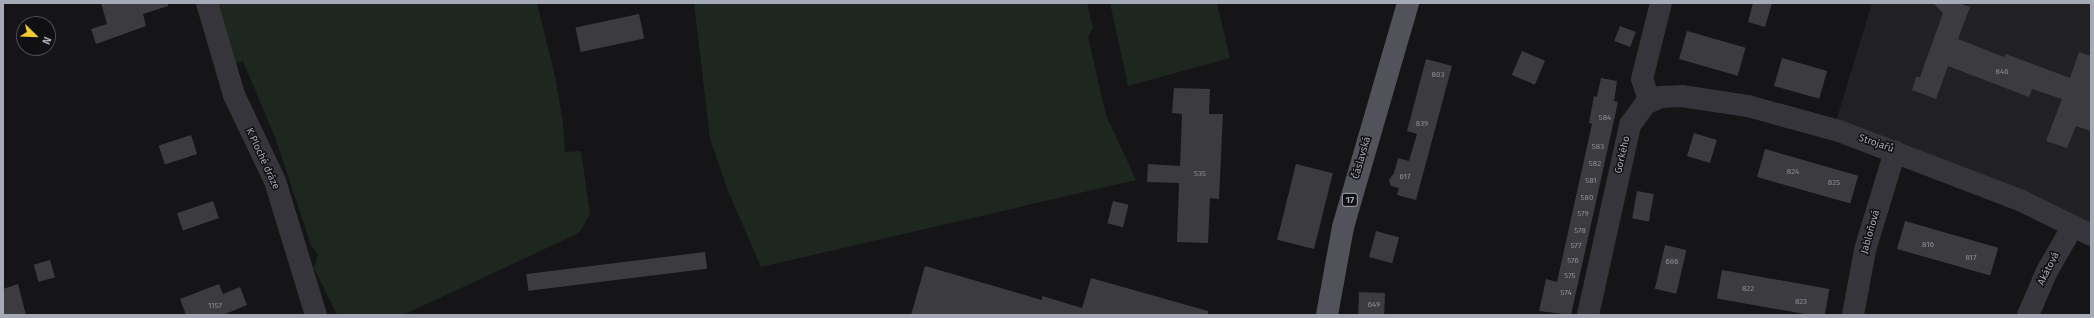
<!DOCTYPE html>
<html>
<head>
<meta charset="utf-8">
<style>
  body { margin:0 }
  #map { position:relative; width:2094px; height:318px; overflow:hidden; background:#151416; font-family:"Fira Sans",sans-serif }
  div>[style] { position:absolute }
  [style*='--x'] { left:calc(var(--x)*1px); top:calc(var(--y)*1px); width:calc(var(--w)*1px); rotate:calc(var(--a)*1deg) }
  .built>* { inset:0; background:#212023 }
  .green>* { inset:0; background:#1e2620 }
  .building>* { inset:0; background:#3c3c40; transform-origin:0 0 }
  .minor>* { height:22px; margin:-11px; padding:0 11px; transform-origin:11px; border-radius:11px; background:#35353b }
  .major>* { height:22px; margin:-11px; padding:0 11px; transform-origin:11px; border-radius:11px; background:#51525a }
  span { translate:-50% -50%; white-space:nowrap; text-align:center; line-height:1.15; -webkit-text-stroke:3px #100f11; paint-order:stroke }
  .number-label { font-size:8px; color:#8c8e98 }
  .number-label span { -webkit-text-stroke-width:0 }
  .shield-label span { padding:1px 3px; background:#100f11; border:1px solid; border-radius:3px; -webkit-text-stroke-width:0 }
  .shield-label { font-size:9px; color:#a6a9b6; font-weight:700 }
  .street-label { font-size:10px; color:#a6a9b6 }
  .frame { position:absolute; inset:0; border:4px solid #a6a9b6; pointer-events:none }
  .north { position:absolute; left:16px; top:16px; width:40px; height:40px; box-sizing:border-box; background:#100f11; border:1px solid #4c4d53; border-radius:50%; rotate:113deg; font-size:11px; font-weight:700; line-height:16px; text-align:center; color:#a6a9b6 }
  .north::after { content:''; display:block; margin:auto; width:14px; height:18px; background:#f2cb30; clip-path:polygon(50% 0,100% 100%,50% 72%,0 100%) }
</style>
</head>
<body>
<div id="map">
  <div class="built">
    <div style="clip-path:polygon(1872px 3px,2091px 3px,2091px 223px,1836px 121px)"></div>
  </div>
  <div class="green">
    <div style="clip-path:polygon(215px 3px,537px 3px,555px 76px,563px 123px,565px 152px,581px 151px,590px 214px,579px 233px,403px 315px,337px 315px,314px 268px,318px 255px,311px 245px,275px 137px,243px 61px,232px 64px)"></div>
    <div style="clip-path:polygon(694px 3px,1087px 3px,1093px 28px,1088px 37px,1106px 115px,1136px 180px,761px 267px,728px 191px,710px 139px)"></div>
    <div style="clip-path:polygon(1110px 3px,1217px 3px,1230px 58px,1128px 86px)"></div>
  </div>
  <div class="building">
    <div style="clip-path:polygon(101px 3px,168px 3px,168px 6px,143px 14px,146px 26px,96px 44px,91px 29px,107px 24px)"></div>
    <div style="clip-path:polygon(1753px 3px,1772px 3px,1765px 27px,1748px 22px)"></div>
    <div style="clip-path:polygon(1933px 3px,1959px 3px,1970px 7px,1958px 39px,2004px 57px,2006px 54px,2070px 78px,2079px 52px,2091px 56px,2091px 131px,2076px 126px,2067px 148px,2046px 141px,2062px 99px,2032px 89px,2029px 97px,1948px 66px,1936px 99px,1912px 90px,1916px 77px,1920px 77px,1943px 13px)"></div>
    <div style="left:639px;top:14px;width:25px;height:65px;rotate:78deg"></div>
    <div style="left:1620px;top:26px;width:17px;height:16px;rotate:21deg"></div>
    <div style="left:1687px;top:31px;width:61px;height:29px;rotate:16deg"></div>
    <div style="left:1522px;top:51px;width:25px;height:26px;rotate:23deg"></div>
    <div style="left:1782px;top:58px;width:47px;height:29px;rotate:16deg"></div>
    <div style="clip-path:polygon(1426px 59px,1452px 66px,1416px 200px,1397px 195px,1399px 188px,1391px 186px,1389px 180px,1394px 173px,1398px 158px,1409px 161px,1417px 134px,1407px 131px)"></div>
    <div style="clip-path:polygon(1601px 78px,1617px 81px,1614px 101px,1618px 102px,1571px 315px,1539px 311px,1546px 279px,1557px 282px,1592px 124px,1589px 123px,1594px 96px,1597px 97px)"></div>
    <div style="clip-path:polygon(1174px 88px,1210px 89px,1209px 114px,1223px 114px,1219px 199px,1210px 198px,1208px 243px,1177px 242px,1179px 183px,1147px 182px,1148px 164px,1180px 166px,1182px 114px,1172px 113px)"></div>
    <div style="left:1694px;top:133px;width:24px;height:24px;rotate:17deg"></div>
    <div style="left:191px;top:135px;width:20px;height:34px;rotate:72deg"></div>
    <div style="left:1765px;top:149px;width:97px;height:29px;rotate:16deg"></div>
    <div style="left:1296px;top:164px;width:38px;height:78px;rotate:14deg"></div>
    <div style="left:1637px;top:191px;width:17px;height:28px;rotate:10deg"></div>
    <div style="left:213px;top:201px;width:18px;height:38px;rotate:71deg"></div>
    <div style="left:1113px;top:201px;width:16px;height:23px;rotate:14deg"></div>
    <div style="left:1905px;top:221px;width:97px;height:29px;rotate:16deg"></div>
    <div style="left:1376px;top:231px;width:24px;height:27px;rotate:15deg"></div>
    <div style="left:1665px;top:245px;width:22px;height:45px;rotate:13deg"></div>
    <div style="left:705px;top:252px;width:17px;height:180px;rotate:83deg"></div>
    <div style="left:50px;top:260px;width:18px;height:17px;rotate:74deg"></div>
    <div style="clip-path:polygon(925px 266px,1042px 300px,1042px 296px,1082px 308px,1091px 278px,1208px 311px,1208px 315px,911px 315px)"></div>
    <div style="left:1722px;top:270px;width:109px;height:29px;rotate:10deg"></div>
    <div style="clip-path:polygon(18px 284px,26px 315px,3px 315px,3px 289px)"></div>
    <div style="clip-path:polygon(219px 284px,223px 294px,240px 287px,247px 305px,223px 315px,186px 315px,180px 299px)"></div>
    <div style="left:1359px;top:292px;width:26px;height:23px;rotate:2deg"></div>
  </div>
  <div class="minor">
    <div style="--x:207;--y:3;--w:96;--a:73.6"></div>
    <div style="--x:234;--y:95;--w:95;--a:64.5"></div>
    <div style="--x:275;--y:181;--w:140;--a:73"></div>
    <div style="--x:1649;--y:100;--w:22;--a:-108"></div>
    <div style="--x:1642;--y:79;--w:78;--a:-76"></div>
    <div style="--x:1588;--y:315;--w:195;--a:-77.5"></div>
    <div style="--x:1630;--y:125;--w:26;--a:-54"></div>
    <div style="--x:1645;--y:104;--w:17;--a:-24"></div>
    <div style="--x:1661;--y:97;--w:21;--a:-3"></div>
    <div style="--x:1682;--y:96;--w:67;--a:8.6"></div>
    <div style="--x:1748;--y:106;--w:94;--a:15.4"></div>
    <div style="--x:1839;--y:131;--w:196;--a:20.9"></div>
    <div style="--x:2022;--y:201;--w:77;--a:26.2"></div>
    <div style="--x:1853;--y:315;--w:66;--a:-79.5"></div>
    <div style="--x:1865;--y:250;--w:103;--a:-73.1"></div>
    <div style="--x:2028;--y:315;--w:48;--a:-66.6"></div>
    <div style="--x:2047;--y:271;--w:52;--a:-60"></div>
  </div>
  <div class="major">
    <div style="--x:1327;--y:315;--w:89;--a:-79.7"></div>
    <div style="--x:1343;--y:227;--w:233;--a:-73.8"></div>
  </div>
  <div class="number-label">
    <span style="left:2002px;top:72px">846</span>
    <span style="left:1438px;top:75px">803</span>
    <span style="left:1605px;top:118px">584</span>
    <span style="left:1422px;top:124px">839</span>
    <span style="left:1598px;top:147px">583</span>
    <span style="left:1595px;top:164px">582</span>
    <span style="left:1793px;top:172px">824</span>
    <span style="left:1200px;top:174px">535</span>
    <span style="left:1405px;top:177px">617</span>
    <span style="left:1591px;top:181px">581</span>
    <span style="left:1834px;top:183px">825</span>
    <span style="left:1587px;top:198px">580</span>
    <span style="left:1583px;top:214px">579</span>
    <span style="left:1580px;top:231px">578</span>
    <span style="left:1928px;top:245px">816</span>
    <span style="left:1576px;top:246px">577</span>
    <span style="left:1971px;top:258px">817</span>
    <span style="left:1573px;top:261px">576</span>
    <span style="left:1672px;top:262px">686</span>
    <span style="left:1570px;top:276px">575</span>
    <span style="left:1748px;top:289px">822</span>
    <span style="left:1566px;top:293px">574</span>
    <span style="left:1801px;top:302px">823</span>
    <span style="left:1374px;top:305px">649</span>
    <span style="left:215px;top:306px">1157</span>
  </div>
  <div class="shield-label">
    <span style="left:1350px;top:200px">17</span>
  </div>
  <div class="street-label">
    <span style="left:1876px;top:144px;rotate:19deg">Strojařů</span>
    <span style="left:1623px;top:155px;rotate:-77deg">Gorkého</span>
    <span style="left:1362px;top:158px;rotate:-74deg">Čáslavská</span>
    <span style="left:262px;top:159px;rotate:65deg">K Ploché dráze</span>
    <span style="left:1871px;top:232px;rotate:-74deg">Jabloňová</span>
    <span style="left:2049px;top:269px;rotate:-63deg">Akátová</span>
  </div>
  <div class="frame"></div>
  <div class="north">N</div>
</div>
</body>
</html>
